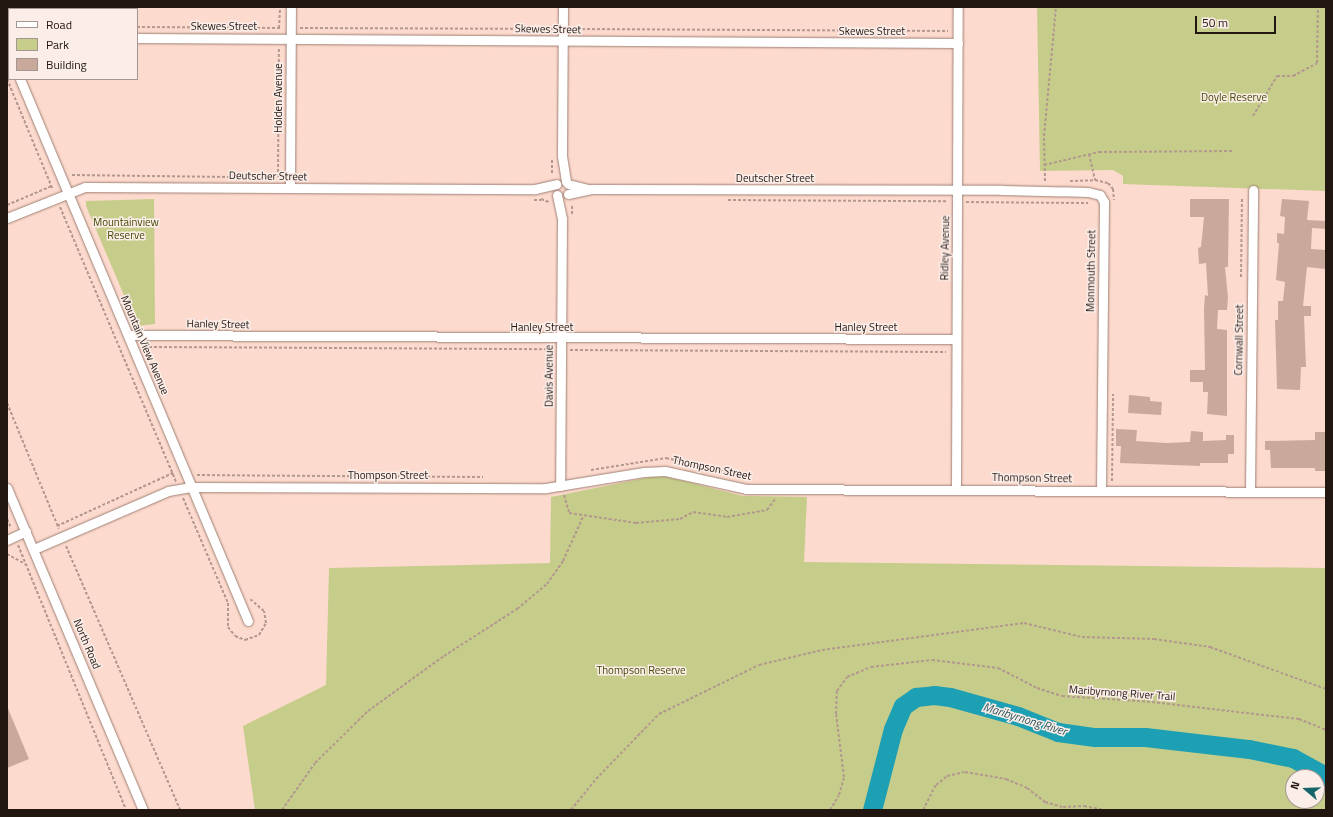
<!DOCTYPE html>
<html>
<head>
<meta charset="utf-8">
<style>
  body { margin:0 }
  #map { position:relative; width:1333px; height:817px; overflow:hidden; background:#fddace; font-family:"Titillium Web",sans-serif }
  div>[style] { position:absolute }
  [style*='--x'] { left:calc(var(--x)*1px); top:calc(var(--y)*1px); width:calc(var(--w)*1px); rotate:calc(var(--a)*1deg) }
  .green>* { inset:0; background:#c6cd8a }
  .river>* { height:19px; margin:-9.5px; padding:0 9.5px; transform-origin:9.5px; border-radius:9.5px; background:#1d9fb4 }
  .building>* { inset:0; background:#caa99d }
  .path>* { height:2px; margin-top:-1px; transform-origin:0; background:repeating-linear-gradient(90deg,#b3988e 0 3px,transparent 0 5px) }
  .roads { filter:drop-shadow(0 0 1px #9f8074) drop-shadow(0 0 1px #9f8074) }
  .street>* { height:9px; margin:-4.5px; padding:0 4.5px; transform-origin:4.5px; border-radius:4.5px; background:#fff }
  span { translate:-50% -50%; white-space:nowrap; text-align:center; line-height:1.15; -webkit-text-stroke:3px #fbede8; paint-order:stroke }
  .street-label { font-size:11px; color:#221611 }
  .park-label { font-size:11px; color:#454806 }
  .water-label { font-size:12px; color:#285963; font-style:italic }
  .frame { position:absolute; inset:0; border:8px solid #221611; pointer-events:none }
  .legend { position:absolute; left:8px; top:8px; width:130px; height:72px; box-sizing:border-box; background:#fbede8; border:1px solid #a49792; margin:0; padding:5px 7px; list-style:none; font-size:12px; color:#221611 }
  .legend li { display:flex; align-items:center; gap:8px; height:20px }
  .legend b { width:20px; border:1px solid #a49792 }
  .north { position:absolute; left:1285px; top:769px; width:40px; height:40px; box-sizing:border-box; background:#fbede8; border:1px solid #a49792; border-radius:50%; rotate:289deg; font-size:11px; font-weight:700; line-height:16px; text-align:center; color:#221611 }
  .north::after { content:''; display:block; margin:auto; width:14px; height:18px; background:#16656b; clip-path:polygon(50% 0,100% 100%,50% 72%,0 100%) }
  .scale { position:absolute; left:1195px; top:16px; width:81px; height:18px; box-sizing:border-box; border:2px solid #221611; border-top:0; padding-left:5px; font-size:12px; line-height:14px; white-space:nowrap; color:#221611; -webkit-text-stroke:3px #fbede8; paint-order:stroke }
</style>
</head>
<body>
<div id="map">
  <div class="green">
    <div style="clip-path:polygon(1037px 7px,1326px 7px,1326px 191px,1123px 184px,1123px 176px,1113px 170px,1040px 171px)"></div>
    <div style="clip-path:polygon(154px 199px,155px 324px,137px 326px,86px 206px,86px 201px)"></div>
    <div style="clip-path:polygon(evenodd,660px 475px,743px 496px,807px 497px,804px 562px,1326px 568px,1326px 810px,255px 810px,243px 726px,326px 685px,329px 568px,550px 563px,551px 497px,660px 475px,1293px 777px,1317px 777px,1317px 801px,1293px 801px,1293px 777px)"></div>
  </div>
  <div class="river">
    <div style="--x:872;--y:810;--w:84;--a:-75.5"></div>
    <div style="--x:893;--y:729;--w:25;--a:-67"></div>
    <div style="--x:903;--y:706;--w:16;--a:-35"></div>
    <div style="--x:916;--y:697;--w:18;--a:-6"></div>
    <div style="--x:934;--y:695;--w:16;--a:7"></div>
    <div style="--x:950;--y:697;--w:71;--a:15.6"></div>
    <div style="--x:1018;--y:716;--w:43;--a:21.8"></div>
    <div style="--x:1058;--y:732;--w:37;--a:8"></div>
    <div style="--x:1095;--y:737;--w:50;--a:0"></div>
    <div style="--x:1145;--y:737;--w:105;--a:6.6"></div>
    <div style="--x:1249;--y:749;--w:45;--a:11.6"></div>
    <div style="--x:1293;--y:758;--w:38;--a:29"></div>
  </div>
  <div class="building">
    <div style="clip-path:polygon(1190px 199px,1229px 199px,1228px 267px,1225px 267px,1228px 297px,1227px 310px,1218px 310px,1217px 329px,1227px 330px,1227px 416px,1207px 414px,1208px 392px,1203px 392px,1203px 382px,1190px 382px,1190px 370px,1205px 370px,1204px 308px,1205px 295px,1208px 296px,1206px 263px,1199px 264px,1198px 248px,1201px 247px,1204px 217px,1190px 217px)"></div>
    <div style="clip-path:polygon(1282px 199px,1309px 201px,1307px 220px,1326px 221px,1326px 229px,1312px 228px,1311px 249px,1326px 250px,1326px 269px,1307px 267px,1303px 306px,1311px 306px,1311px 316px,1304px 316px,1306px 367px,1301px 367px,1300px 390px,1277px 389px,1275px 320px,1278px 320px,1278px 301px,1283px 301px,1285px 282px,1276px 280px,1279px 243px,1277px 243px,1277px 233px,1284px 234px,1285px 217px,1280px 216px)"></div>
    <div style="clip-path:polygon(1129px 395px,1150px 397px,1150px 401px,1162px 402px,1161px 415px,1128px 413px)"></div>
    <div style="clip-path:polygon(1116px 429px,1137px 430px,1136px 441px,1166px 443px,1190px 442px,1191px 431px,1203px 432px,1203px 441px,1226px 440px,1226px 435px,1234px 435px,1234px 454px,1228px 454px,1228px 463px,1200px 463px,1200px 466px,1120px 463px,1121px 446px,1116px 446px)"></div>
    <div style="clip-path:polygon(1315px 432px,1326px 432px,1326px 471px,1315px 471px,1315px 468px,1271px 468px,1270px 450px,1265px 450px,1265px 441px,1315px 440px)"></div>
    <div style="clip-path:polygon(7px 706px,29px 759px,7px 768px)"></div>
  </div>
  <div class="path">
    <div style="--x:8;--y:26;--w:1;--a:0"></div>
    <div style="--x:137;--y:27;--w:144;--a:0.4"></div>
    <div style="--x:279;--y:28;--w:21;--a:-87"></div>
    <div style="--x:300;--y:28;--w:253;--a:0.2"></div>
    <div style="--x:572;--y:29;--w:376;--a:0.3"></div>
    <div style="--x:7;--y:79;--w:120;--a:67.5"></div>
    <div style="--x:1253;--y:116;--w:47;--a:-59"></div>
    <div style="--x:1277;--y:76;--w:16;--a:0"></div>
    <div style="--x:1293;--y:76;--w:27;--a:-28"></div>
    <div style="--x:1317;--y:63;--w:56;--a:-89"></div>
    <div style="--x:1089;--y:154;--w:27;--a:77"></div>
    <div style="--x:1044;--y:165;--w:57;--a:-13.3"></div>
    <div style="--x:1099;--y:152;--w:135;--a:-0.4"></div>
    <div style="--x:552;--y:173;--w:13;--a:-90"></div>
    <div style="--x:72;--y:175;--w:157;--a:0.7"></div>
    <div style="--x:278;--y:177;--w:129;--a:-89.6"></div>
    <div style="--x:1045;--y:181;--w:45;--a:-91.3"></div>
    <div style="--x:1044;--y:136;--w:130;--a:-84.7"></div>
    <div style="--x:1070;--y:181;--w:25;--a:-2"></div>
    <div style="--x:1095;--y:180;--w:13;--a:13"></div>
    <div style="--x:1108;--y:183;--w:8;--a:50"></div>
    <div style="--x:1113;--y:189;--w:11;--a:85"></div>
    <div style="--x:541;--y:199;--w:9;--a:21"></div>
    <div style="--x:534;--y:200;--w:7;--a:0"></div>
    <div style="--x:728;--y:200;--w:220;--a:0.3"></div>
    <div style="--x:966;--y:202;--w:122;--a:0.5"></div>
    <div style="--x:7;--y:205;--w:49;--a:-22.9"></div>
    <div style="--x:60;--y:207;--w:298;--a:67.1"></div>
    <div style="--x:572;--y:214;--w:9;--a:-90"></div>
    <div style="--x:1241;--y:277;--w:78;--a:-89.3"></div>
    <div style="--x:144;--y:347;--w:407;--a:0.3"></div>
    <div style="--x:570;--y:350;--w:376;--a:0.3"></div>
    <div style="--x:7;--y:403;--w:136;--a:67.6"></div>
    <div style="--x:591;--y:470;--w:76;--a:-9.1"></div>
    <div style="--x:666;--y:458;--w:85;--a:13.5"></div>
    <div style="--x:197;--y:475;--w:286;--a:0.4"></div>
    <div style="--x:1112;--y:481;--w:87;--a:-89.3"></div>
    <div style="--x:564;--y:495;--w:19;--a:74"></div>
    <div style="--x:569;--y:513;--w:68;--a:8.5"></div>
    <div style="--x:636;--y:523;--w:44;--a:-5.2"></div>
    <div style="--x:680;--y:519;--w:15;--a:-28"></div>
    <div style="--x:693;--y:512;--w:34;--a:8"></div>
    <div style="--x:727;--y:517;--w:41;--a:-9.9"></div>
    <div style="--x:767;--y:510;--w:15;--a:-53"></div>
    <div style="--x:183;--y:498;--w:114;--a:66.8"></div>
    <div style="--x:228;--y:603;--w:24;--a:90"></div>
    <div style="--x:228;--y:627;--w:11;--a:52"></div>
    <div style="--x:235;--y:636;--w:11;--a:22"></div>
    <div style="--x:245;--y:640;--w:15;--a:-20"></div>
    <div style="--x:259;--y:635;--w:14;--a:-60"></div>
    <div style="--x:266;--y:623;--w:12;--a:-99"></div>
    <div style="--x:264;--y:611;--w:18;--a:-139"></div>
    <div style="--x:7;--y:519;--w:10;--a:66"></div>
    <div style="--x:57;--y:526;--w:128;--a:-24.6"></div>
    <div style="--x:18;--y:545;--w:286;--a:67.8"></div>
    <div style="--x:66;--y:546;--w:288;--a:66.6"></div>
    <div style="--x:7;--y:554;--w:21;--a:29"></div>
    <div style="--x:282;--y:810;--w:57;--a:-54.9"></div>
    <div style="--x:315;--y:763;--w:74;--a:-44.5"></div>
    <div style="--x:368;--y:711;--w:94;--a:-35.9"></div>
    <div style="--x:444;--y:656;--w:87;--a:-32.8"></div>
    <div style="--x:517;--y:609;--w:39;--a:-40"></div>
    <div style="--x:547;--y:584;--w:28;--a:-55"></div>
    <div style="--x:563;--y:561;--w:48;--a:-65.6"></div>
    <div style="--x:571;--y:810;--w:40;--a:-51"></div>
    <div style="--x:596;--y:779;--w:91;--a:-45.9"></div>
    <div style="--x:659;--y:714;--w:111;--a:-26.1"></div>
    <div style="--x:759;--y:665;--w:65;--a:-13.4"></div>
    <div style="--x:822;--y:650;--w:204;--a:-7.6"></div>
    <div style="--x:1024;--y:623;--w:60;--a:13.6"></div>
    <div style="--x:1082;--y:637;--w:72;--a:1.6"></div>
    <div style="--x:1154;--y:639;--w:57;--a:8.1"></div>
    <div style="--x:1210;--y:647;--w:123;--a:19.9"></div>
    <div style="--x:830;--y:810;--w:17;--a:-59"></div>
    <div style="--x:839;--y:795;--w:19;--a:-74"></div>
    <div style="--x:844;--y:777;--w:64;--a:-97.2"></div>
    <div style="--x:836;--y:714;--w:23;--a:-88"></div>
    <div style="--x:837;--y:691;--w:17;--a:-54"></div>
    <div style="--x:847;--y:677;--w:26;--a:-23"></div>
    <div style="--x:871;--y:667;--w:61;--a:-6.5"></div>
    <div style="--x:932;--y:660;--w:50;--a:6.8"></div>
    <div style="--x:982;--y:666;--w:16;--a:7"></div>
    <div style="--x:998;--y:668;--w:44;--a:27.1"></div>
    <div style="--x:1037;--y:688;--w:26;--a:18"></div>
    <div style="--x:1062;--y:696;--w:90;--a:3.8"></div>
    <div style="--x:1152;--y:702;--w:148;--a:6.6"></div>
    <div style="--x:1299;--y:719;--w:29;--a:22"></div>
    <div style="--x:923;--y:810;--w:28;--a:-63"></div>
    <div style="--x:936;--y:785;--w:14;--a:-39"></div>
    <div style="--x:947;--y:776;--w:18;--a:-13"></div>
    <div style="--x:965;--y:772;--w:42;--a:9.7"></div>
    <div style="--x:1006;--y:779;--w:23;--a:23"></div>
    <div style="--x:1027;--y:788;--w:23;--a:38"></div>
    <div style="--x:1045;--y:802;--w:19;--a:16"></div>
    <div style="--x:1063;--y:807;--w:21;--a:-3"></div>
    <div style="--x:1084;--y:806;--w:21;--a:11"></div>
  </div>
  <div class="roads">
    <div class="street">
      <div style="--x:563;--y:7;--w:149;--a:90.4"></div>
      <div style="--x:562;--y:156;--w:26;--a:81"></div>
      <div style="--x:7;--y:38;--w:2;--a:0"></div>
      <div style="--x:137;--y:38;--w:821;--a:0.35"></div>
      <div style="--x:7;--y:49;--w:5;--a:68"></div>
      <div style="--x:20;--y:79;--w:588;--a:67.19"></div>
      <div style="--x:568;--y:184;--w:21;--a:14"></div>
      <div style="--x:290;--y:188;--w:181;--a:-89.7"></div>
      <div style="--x:568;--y:194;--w:25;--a:-12"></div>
      <div style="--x:592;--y:189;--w:410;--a:0.1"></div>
      <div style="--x:1002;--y:190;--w:86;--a:1.3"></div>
      <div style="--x:1088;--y:192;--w:12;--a:14"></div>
      <div style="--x:1100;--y:195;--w:8;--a:60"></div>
      <div style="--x:1104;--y:202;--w:289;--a:90.6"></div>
      <div style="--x:557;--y:195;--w:25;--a:78"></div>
      <div style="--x:562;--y:219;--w:267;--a:90.4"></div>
      <div style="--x:7;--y:218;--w:84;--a:-21.7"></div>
      <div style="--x:85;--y:187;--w:450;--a:0.3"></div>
      <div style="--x:535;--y:189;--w:22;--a:-13"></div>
      <div style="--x:128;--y:335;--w:828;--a:0.28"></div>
      <div style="--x:7;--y:488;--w:350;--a:67.1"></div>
      <div style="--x:956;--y:489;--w:482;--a:-89.8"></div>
      <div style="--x:1250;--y:491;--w:301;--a:-89.4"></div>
      <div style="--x:7;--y:540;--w:21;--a:-25"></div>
      <div style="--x:34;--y:549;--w:146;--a:-23.4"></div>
      <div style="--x:168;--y:491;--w:23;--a:-10"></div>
      <div style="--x:191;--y:487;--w:355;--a:0.2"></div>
      <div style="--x:546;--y:488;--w:99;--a:-9.3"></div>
      <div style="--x:644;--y:472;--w:21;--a:-3"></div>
      <div style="--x:665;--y:471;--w:83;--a:12.5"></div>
      <div style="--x:746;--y:489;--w:580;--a:0.3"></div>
    </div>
  </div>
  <div class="street-label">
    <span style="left:224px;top:26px">Skewes Street</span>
    <span style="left:548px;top:29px;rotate:1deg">Skewes Street</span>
    <span style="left:872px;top:31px">Skewes Street</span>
    <span style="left:278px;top:98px;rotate:-90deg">Holden Avenue</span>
    <span style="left:268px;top:176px;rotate:1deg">Deutscher Street</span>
    <span style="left:775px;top:178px">Deutscher Street</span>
    <span style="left:945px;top:248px;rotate:-89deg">Ridley Avenue</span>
    <span style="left:1091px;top:271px;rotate:-89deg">Monmouth Street</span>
    <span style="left:218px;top:324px;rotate:1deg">Hanley Street</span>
    <span style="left:542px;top:327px">Hanley Street</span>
    <span style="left:866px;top:327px">Hanley Street</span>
    <span style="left:1239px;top:340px;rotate:-89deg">Cornwall Street</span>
    <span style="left:145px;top:345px;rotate:67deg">Mountain View Avenue</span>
    <span style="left:549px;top:376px;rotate:-90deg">Davis Avenue</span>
    <span style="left:712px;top:468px;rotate:12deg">Thompson Street</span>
    <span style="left:388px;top:475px">Thompson Street</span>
    <span style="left:1032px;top:478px;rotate:1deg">Thompson Street</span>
    <span style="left:87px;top:644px;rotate:67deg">North Road</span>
    <span style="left:1122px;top:693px;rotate:4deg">Maribyrnong River Trail</span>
  </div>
  <div class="park-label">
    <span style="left:1234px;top:97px">Doyle Reserve</span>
    <span style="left:126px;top:229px">Mountainview<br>Reserve</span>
    <span style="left:641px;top:670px">Thompson Reserve</span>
  </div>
  <div class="water-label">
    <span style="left:1025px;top:719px;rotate:17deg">Maribyrnong River</span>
  </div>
  <div class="frame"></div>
  <ul class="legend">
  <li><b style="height:5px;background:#fff"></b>Road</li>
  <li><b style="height:11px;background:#c6cd8a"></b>Park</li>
  <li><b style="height:11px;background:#caa99d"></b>Building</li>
  </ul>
  <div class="north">N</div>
  <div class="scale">50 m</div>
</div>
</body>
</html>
